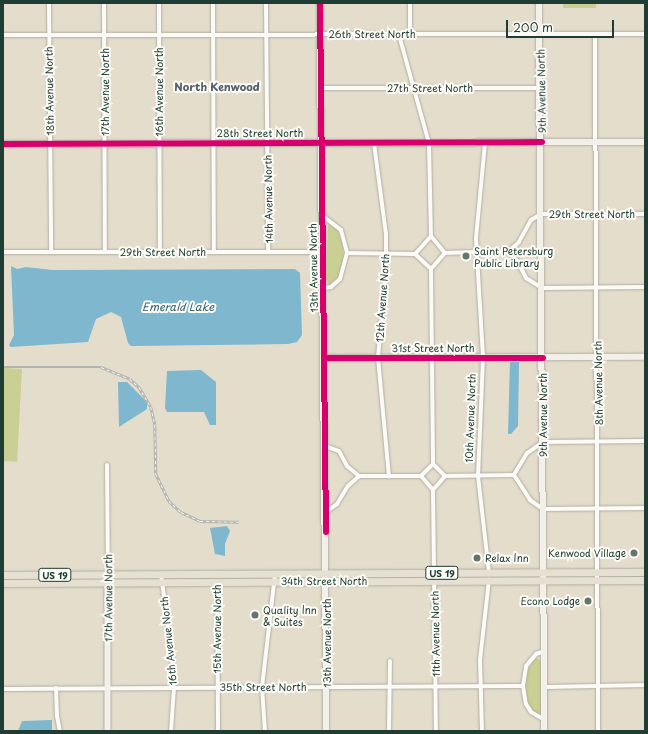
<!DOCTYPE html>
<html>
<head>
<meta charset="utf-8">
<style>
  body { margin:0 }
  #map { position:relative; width:648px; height:734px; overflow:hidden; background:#e4ddcc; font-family:"Playpen Sans",sans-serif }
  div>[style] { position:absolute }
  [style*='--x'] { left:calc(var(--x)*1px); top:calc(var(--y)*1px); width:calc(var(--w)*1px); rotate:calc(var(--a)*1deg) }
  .green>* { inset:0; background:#cacf94; transform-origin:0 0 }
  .water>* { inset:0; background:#7fb7ce }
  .roads { filter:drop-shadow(0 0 1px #b0aea3) drop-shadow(0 0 1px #b0aea3) }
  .street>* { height:4px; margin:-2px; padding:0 2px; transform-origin:2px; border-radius:2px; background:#fbfaf7 }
  .secondary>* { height:5.5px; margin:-2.75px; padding:0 2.75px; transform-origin:2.75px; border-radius:2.75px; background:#f2f0e9 }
  .highway>* { height:7px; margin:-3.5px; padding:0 3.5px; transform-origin:3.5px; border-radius:3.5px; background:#e6e0d3 }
  .rail>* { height:2.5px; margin-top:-1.25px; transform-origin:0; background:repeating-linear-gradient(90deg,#fdfcf7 0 3px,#b2b4b1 0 6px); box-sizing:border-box; border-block:1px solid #b2b4b1 }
  .cycleway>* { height:6px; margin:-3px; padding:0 3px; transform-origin:3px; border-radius:3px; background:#d6006c }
  .dots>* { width:11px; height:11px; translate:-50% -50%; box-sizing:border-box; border:2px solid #fdfcf7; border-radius:50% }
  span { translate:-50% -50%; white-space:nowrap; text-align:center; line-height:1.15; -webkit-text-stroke:4px #fdfcf7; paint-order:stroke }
  .shield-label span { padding:1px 3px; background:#fdfcf7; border:1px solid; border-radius:3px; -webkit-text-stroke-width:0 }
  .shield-label { font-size:9px; color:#1f3d34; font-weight:700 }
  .street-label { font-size:10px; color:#1f3d34 }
  .poi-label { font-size:10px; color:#1f3d34 }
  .left { translate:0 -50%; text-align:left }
  .right { translate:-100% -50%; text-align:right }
  .neighbourhood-label { font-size:11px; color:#526069; font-weight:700 }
  .water-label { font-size:11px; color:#32626a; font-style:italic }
  .frame { position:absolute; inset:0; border:4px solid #1f3d34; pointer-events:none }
  .scale { position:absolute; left:506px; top:20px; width:108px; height:18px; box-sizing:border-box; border:2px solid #1f3d34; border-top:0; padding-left:5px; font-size:12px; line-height:14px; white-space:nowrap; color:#1f3d34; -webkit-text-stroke:3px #fdfcf7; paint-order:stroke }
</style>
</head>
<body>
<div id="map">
  <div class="green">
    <div style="left:563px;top:3px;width:33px;height:5px"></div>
    <div style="clip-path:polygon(328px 224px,337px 230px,342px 240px,344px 258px,339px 276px,329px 285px,326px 280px)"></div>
    <div style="left:3px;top:368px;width:19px;height:93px;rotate:3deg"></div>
    <div style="clip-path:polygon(536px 658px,542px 661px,542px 712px,539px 714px,533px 712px,527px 701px,525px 686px,526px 672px)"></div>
  </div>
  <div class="water">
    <div style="clip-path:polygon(11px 266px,17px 269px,26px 267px,53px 270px,295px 269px,300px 273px,302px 335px,297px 342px,288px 344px,131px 346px,128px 343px,121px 317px,111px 312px,96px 319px,88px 342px,11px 347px,9px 345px,14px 335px)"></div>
    <div style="clip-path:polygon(510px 362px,519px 362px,518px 426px,511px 434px,508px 434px)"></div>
    <div style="clip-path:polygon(201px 370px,216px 382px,216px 425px,210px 425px,204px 412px,167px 412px,165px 408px,167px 371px)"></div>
    <div style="clip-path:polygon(118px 382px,127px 382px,147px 402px,147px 409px,119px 427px)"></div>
    <div style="clip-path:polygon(227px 526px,230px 531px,225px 544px,225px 556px,215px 554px,210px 528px)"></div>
    <div style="clip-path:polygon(52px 720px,52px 731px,18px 731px,22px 721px)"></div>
  </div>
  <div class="roads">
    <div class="street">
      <div style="--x:49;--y:3;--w:249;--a:89.5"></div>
      <div style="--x:104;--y:3;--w:249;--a:89.8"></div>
      <div style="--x:159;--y:3;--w:249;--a:89.8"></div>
      <div style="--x:213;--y:3;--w:249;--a:89.8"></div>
      <div style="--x:266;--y:3;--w:249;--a:89.5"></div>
      <div style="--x:410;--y:3;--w:31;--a:90"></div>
      <div style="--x:595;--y:34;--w:697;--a:89.75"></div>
      <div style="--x:3;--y:35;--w:642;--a:-0.09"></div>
      <div style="--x:399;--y:35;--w:112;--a:74.5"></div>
      <div style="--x:429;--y:143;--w:93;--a:88.8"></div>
      <div style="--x:321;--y:88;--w:218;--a:0"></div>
      <div style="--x:374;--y:143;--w:92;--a:82.5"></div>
      <div style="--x:386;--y:234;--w:37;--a:90"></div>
      <div style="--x:386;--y:271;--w:87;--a:95.3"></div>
      <div style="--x:378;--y:358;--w:119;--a:84.7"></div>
      <div style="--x:485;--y:143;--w:96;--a:95.4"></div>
      <div style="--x:476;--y:239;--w:119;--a:86.6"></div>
      <div style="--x:483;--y:358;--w:118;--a:92.4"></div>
      <div style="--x:478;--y:476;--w:98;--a:83.5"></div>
      <div style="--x:645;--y:214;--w:104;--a:180"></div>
      <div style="--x:541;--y:214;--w:12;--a:149"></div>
      <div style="--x:531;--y:220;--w:25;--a:119"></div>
      <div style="--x:519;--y:242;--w:13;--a:138"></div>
      <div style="--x:509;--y:251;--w:14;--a:51"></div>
      <div style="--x:518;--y:262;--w:18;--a:63"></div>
      <div style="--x:526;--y:278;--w:19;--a:32"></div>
      <div style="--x:542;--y:288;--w:103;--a:-0.6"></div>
      <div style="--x:323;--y:216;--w:23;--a:38"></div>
      <div style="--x:341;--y:230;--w:24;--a:75"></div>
      <div style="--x:347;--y:253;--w:27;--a:105"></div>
      <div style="--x:340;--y:279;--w:12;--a:138"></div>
      <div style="--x:331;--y:287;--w:7;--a:172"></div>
      <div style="--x:431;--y:236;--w:22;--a:51"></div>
      <div style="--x:3;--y:252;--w:320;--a:0"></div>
      <div style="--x:347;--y:253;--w:68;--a:0.8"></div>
      <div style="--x:415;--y:254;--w:22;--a:43"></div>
      <div style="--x:431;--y:269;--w:195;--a:89.4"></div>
      <div style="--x:415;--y:254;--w:24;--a:-48"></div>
      <div style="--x:431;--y:269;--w:21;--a:-49"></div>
      <div style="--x:445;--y:253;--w:64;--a:-1.8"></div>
      <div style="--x:645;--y:441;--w:102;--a:179.4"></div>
      <div style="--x:543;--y:442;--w:19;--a:145"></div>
      <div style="--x:527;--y:453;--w:26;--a:121"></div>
      <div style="--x:514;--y:475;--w:30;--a:57"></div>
      <div style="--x:530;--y:500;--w:16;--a:35"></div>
      <div style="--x:543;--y:509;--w:102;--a:-0.6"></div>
      <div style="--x:325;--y:446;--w:15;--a:20"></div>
      <div style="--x:339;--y:451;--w:17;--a:62"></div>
      <div style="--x:347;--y:466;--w:16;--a:40"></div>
      <div style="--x:433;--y:464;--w:17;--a:45"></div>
      <div style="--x:107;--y:465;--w:109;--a:89.5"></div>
      <div style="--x:421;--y:476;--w:18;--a:49"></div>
      <div style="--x:433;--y:490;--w:18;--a:-49"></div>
      <div style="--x:421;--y:476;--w:17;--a:-45"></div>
      <div style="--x:445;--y:476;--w:69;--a:-0.8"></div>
      <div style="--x:433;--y:490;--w:241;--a:89.3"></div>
      <div style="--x:326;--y:512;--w:14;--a:-36"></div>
      <div style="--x:337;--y:504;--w:21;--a:-59"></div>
      <div style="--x:348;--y:486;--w:15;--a:-42"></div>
      <div style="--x:359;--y:476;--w:62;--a:0"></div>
      <div style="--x:161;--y:574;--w:82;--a:82.3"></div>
      <div style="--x:172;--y:655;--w:33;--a:87"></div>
      <div style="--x:174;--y:688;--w:43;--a:94"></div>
      <div style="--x:217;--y:581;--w:150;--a:89.6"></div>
      <div style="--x:523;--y:686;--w:20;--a:-81"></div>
      <div style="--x:526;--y:666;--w:16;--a:-50"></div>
      <div style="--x:536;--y:654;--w:9;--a:-18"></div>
      <div style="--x:546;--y:687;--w:99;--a:-1.2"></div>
      <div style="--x:56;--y:688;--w:28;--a:88"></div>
      <div style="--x:57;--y:716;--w:15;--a:79"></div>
      <div style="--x:3;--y:689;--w:520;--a:-0.33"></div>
      <div style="--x:523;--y:686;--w:18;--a:81"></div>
      <div style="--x:526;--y:704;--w:9;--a:58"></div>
      <div style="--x:531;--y:712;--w:16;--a:30"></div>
      <div style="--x:265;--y:731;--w:44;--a:-93.9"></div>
      <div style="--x:262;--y:687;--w:114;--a:-83.4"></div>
      <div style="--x:389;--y:731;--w:70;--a:-89.2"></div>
      <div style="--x:482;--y:731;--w:71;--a:-91.6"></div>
      <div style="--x:480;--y:660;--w:81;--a:-83.6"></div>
    </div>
    <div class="secondary">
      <div style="--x:320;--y:3;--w:728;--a:89.45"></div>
      <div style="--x:539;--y:3;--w:728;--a:89.53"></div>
      <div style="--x:3;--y:144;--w:642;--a:-0.18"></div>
      <div style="--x:324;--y:358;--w:321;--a:-0.2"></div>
      <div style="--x:108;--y:574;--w:157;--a:90"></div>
    </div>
    <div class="highway">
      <div style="--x:3;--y:575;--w:642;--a:-0.27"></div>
      <div style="--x:3;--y:583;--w:642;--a:-0.27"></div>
    </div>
  </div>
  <div class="rail">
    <div style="--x:3;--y:367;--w:98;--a:0"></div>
    <div style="--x:101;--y:367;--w:31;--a:22"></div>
    <div style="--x:130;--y:379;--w:12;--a:42"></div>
    <div style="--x:139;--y:387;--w:23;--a:59"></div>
    <div style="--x:151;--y:407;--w:18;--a:77"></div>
    <div style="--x:155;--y:425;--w:49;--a:88.8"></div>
    <div style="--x:156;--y:474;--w:30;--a:64"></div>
    <div style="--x:169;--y:501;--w:16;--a:43"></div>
    <div style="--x:181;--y:512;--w:21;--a:25"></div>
    <div style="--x:200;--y:521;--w:39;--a:1"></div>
  </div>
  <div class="cycleway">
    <div style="--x:320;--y:3;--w:529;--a:89.35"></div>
    <div style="--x:3;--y:144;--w:539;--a:-0.21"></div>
    <div style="--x:324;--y:358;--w:219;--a:0"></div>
  </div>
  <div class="dots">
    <div style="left:466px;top:256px;background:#647569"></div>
    <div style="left:634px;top:553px;background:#647569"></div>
    <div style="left:477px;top:558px;background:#647569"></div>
    <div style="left:588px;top:601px;background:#647569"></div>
    <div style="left:255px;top:615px;background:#647569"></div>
  </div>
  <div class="shield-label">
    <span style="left:442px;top:573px">US 19</span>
    <span style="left:55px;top:575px">US 19</span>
  </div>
  <div class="street-label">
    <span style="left:372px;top:34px">26th Street North</span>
    <span style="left:430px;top:88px">27th Street North</span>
    <span style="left:49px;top:91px;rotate:-91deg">18th Avenue North</span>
    <span style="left:541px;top:91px;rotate:-91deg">9th Avenue North</span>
    <span style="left:105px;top:92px;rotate:-90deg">17th Avenue North</span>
    <span style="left:159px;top:92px;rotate:-90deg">16th Avenue North</span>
    <span style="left:260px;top:133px">28th Street North</span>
    <span style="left:268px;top:199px;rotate:-91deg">14th Avenue North</span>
    <span style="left:592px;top:214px">29th Street North</span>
    <span style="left:163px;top:252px">29th Street North</span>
    <span style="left:313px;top:268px;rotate:-91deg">13th Avenue North</span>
    <span style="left:382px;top:298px;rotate:-86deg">12th Avenue North</span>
    <span style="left:433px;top:348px">31st Street North</span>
    <span style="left:598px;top:383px;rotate:-91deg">8th Avenue North</span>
    <span style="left:543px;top:415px;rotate:-90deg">9th Avenue North</span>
    <span style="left:470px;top:418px;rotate:-88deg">10th Avenue North</span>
    <span style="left:324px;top:581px">34th Street North</span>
    <span style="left:108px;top:598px;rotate:-90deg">17th Avenue North</span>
    <span style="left:217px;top:629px;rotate:-90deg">15th Avenue North</span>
    <span style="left:435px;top:634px;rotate:-91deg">11th Avenue North</span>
    <span style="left:168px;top:641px;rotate:-96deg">16th Avenue North</span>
    <span style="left:327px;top:643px;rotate:-90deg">13th Avenue North</span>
    <span style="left:263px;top:687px">35th Street North</span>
  </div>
  <div class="poi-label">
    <span class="left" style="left:474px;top:256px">Saint Petersburg<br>Public Library</span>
    <span class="right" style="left:626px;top:553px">Kenwood Village</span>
    <span class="left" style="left:485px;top:558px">Relax Inn</span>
    <span class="right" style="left:580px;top:601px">Econo Lodge</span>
    <span class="left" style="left:263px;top:615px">Quality Inn<br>&amp; Suites</span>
  </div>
  <div class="neighbourhood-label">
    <span style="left:217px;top:87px">North Kenwood</span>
  </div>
  <div class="water-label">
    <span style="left:178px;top:307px">Emerald Lake</span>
  </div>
  <div class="frame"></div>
  <div class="scale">200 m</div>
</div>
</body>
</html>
